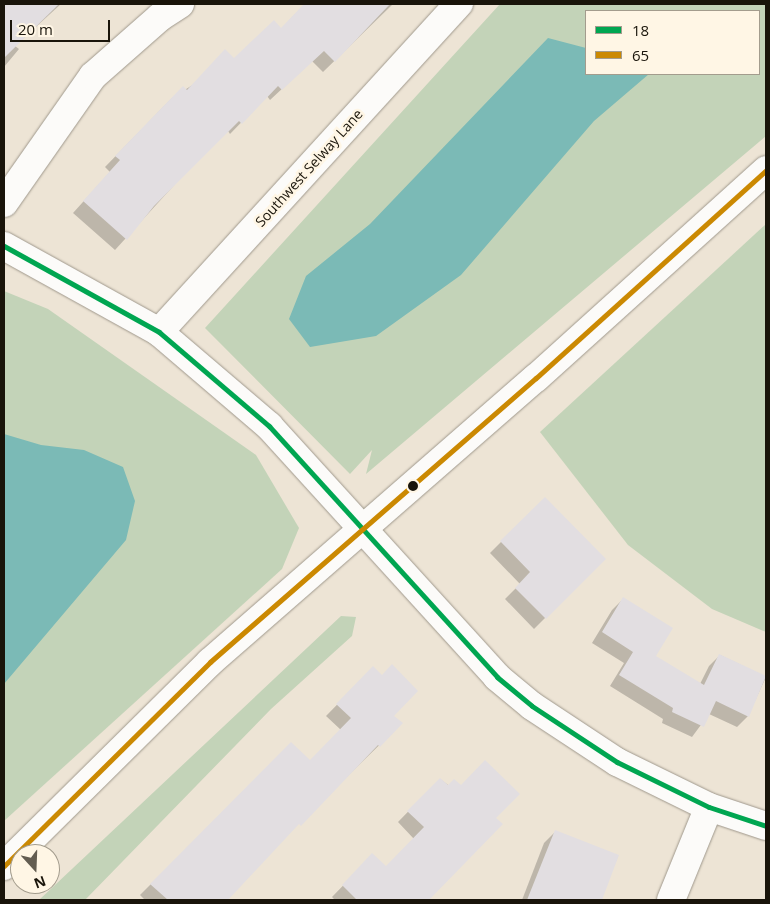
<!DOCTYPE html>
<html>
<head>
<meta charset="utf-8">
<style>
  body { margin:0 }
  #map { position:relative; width:770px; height:904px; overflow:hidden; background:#ede4d5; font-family:"Open Sans",sans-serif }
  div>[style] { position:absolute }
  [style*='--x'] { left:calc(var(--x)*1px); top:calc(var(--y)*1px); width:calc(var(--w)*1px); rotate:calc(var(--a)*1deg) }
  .green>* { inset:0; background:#c3d3b8 }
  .water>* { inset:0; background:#7bbab6 }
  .shadow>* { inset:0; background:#0003 }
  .building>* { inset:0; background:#e2dee1 }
  .roads { filter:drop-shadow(0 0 1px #9f988c) drop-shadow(0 0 1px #9f988c) }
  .street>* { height:28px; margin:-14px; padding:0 14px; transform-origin:14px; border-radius:14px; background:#fcfbf9 }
  .secondary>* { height:28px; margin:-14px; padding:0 14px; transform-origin:14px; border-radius:14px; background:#fcfbf9 }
  .bus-1>* { height:5px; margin:-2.5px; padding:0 2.5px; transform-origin:2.5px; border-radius:2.5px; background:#00a651 }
  .bus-2>* { height:5px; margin:-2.5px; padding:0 2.5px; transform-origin:2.5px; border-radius:2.5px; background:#cb8902 }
  .dots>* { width:14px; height:14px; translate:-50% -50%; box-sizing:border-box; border:2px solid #fff6e5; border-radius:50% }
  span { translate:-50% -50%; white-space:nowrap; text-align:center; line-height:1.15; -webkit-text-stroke:5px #fff6e5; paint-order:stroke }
  .street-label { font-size:14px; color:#19140a }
  .frame { position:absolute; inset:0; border:5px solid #19140a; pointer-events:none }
  .legend { position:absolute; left:585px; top:10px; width:175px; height:65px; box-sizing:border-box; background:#fff6e5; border:1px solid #a39c8d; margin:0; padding:6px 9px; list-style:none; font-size:15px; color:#19140a }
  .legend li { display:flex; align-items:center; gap:10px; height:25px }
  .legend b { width:25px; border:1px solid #a39c8d }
  .north { position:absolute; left:10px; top:844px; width:50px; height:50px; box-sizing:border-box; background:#fff6e5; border:1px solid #a39c8d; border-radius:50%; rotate:160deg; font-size:14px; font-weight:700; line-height:20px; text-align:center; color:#19140a }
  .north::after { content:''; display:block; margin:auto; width:18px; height:22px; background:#635d51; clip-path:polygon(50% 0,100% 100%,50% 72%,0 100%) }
  .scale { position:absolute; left:10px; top:20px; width:100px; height:22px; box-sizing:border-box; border:2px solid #19140a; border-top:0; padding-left:6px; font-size:15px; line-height:18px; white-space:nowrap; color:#19140a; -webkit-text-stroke:4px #fff6e5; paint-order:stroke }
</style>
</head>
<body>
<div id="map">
  <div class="green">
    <div style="clip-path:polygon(evenodd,500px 4px,766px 4px,766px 136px,366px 474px,372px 450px,350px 474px,205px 328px,500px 4px,586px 11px,759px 11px,759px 74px,586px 74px,586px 11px)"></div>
    <div style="clip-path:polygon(766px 224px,766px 632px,712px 609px,628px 545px,540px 432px)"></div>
    <div style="clip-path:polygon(4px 291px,48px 309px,256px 455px,299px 528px,282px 569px,4px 821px)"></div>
    <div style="clip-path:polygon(341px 616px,356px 617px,352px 636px,271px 709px,85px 900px,39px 900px)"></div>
  </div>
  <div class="water">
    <div style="clip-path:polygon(548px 38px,586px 48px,586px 74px,649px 74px,594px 121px,461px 275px,376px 336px,310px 347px,289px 319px,306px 276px,370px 224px)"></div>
    <div style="clip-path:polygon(4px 434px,41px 445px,84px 450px,123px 467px,135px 501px,126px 540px,4px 684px)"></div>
  </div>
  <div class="shadow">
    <div style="clip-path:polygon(4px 4px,61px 4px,15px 46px,19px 49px,4px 67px)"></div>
    <div style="clip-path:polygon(305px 4px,393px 4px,323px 72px,312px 61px,270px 100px,267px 96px,230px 134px,228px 131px,188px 170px,115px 250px,73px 213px,110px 172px,105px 167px,172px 98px,281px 29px)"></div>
    <div style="clip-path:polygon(545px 498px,600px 563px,534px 629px,505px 599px,520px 584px,490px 553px)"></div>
    <div style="clip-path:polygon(623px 599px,654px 656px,700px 684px,709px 666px,720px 655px,766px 677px,748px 716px,737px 727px,709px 714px,692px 737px,662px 723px,663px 719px,610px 686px,624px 663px,592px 643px,612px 610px)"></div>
    <div style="clip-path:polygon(373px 668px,393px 716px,401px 724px,288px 834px,226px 900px,145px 900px,140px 895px,291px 744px,310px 762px,341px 730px,326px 716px)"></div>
    <div style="clip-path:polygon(440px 779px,501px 824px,428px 900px,335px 900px,332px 897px,362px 866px,386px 868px,414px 839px,398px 822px)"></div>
    <div style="clip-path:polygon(555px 832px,618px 856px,600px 900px,522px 900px,544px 843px)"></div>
  </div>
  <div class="building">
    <div style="clip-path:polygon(4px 4px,59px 4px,4px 58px)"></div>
    <div style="clip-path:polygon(304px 4px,390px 4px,335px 62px,324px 51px,282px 90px,278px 86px,242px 124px,239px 121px,154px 206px,127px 240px,83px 201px,120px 160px,115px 156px,183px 86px,187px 90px,225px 49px,234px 58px,274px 20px,281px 28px)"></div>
    <div style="clip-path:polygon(545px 497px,606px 559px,546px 619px,515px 588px,530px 572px,500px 541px)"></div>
    <div style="clip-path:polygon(623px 597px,673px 628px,656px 656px,704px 685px,719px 654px,766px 676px,749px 717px,716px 701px,704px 727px,672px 712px,673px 708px,619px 675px,633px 652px,602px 632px)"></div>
    <div style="clip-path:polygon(392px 664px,418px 691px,394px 716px,403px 723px,380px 747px,378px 745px,301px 826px,299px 824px,228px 900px,168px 900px,150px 884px,291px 742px,310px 760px,351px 718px,336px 704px,373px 666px,382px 675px)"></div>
    <div style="clip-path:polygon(485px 760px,520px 794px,496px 818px,503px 824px,429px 900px,357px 900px,342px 885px,372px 853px,386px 866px,424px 827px,407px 811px,440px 778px,448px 785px,454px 779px,461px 785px)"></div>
    <div style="clip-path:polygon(555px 830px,619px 855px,602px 900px,527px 900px)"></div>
  </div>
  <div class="roads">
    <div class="street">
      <div style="--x:4;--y:203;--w:155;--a:-55"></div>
      <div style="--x:93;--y:76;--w:89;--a:-41.4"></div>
      <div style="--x:160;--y:17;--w:24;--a:-33"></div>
      <div style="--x:4;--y:246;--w:177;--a:29"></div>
      <div style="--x:159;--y:332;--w:145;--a:40.5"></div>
      <div style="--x:269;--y:426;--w:339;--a:47.7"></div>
      <div style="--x:497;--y:677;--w:45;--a:39.6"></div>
      <div style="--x:532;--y:706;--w:102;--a:33.4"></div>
      <div style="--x:617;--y:762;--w:102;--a:26.1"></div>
      <div style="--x:709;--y:807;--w:60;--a:18.4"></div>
      <div style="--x:159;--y:332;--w:445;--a:-47.6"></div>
      <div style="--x:671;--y:900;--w:100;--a:-67.8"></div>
    </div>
    <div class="secondary">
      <div style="--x:4;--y:866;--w:290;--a:-44.7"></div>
      <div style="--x:210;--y:662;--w:432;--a:-41.1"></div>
      <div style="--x:536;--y:378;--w:310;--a:-42.1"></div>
    </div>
  </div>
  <div class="bus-1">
    <div style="--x:4;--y:246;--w:177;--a:29"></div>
    <div style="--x:159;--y:332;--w:145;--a:40.5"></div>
    <div style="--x:269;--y:426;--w:339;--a:47.7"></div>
    <div style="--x:497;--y:677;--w:45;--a:39.6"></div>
    <div style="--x:532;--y:706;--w:102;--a:33.4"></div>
    <div style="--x:617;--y:762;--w:102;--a:26.1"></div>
    <div style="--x:709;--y:807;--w:60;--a:18.4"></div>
  </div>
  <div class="bus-2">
    <div style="--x:4;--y:866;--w:290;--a:-44.7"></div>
    <div style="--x:210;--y:662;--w:432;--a:-41.1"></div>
    <div style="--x:536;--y:378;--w:310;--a:-42.1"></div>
  </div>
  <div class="dots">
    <div style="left:413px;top:486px;background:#19140a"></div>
  </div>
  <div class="street-label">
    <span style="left:309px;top:168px;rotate:-48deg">Southwest Selway Lane</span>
  </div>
  <div class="frame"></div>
  <ul class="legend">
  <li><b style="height:6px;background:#00a651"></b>18</li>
  <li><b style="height:6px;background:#cb8902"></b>65</li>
  </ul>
  <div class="north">N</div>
  <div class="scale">20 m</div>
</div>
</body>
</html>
